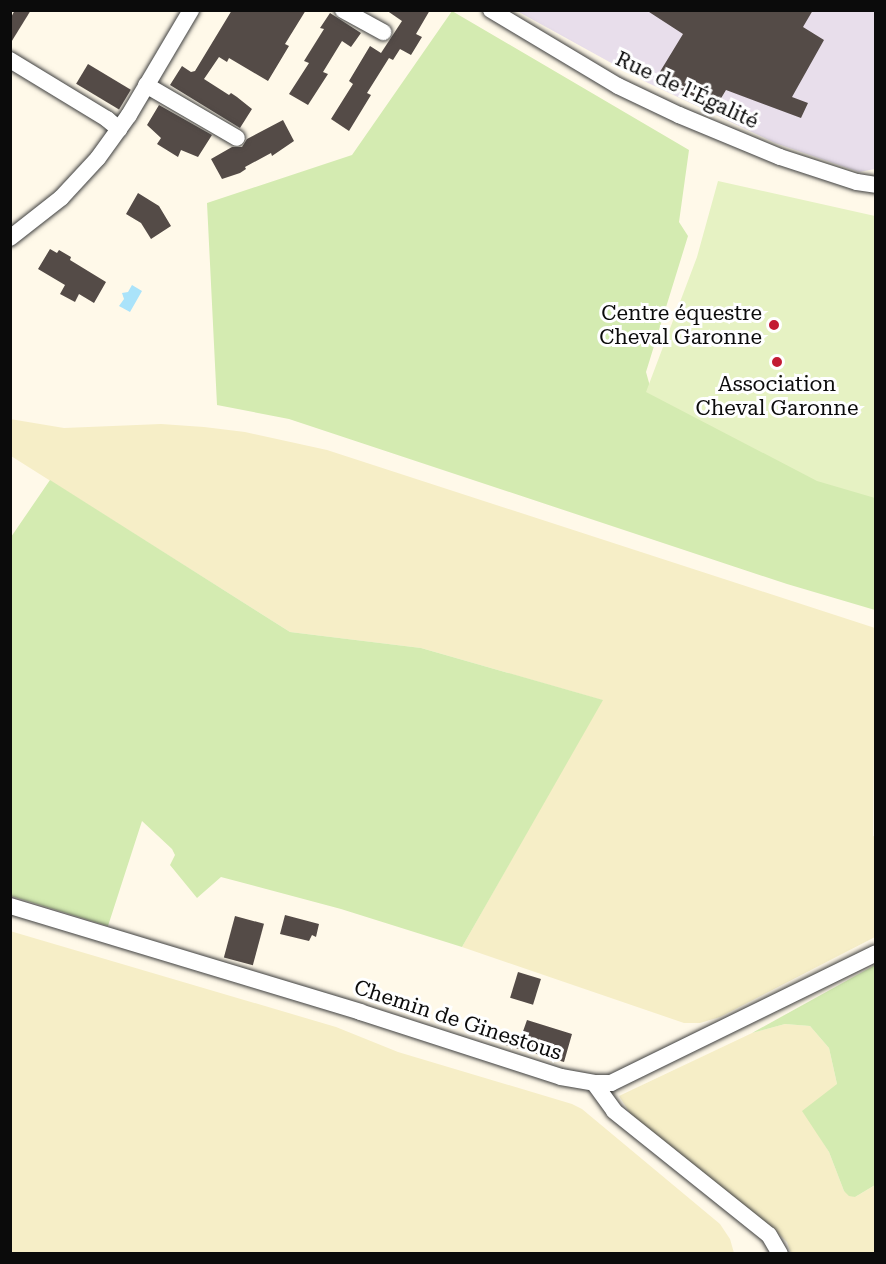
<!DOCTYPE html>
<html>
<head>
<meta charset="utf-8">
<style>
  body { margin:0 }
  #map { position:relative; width:886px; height:1264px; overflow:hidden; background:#fff9e9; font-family:"Roboto Serif",serif }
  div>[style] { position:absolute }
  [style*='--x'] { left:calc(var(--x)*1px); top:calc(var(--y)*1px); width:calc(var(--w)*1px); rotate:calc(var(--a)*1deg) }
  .industrial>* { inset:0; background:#e8deeb }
  .farmland>* { inset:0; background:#f6eec7 }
  .green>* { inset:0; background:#d4ebb1 }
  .pitch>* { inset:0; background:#e6f2c3 }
  .water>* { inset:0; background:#aae3fa }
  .building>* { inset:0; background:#544b47; transform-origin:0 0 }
  .roads { filter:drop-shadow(0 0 2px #3e3e3e) drop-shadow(0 0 2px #3e3e3e) }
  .minor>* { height:16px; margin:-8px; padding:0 8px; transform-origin:8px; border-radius:8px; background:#fff }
  .dots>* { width:16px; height:16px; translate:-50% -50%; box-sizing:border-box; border:3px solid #fff; border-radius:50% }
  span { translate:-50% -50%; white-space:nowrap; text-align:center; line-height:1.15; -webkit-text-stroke:6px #fff; paint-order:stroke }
  .street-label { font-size:21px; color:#0b0b0b }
  .poi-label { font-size:21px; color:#0b0b0b }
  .right { translate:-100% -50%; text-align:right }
  .frame { position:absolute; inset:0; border:12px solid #0b0b0b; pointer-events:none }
</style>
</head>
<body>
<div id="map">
  <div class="industrial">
    <div style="clip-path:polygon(517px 11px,875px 11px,875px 169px,859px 172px,775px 143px,644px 81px)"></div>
  </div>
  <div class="farmland">
    <div style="clip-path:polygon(10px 419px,64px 428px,161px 424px,204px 427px,245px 432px,327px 450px,875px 628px,873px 836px,876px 837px,875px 937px,720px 1017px,700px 1023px,684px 1023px,462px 947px,602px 700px,421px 648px,290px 632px,11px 456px)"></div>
    <div style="clip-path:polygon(10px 931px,336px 1027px,398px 1052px,572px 1104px,582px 1109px,720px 1224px,730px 1239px,734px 1253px,11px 1253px)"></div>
    <div style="clip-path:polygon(785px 1024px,810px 1026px,829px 1048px,837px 1084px,819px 1136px,829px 1152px,844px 1191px,855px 1197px,875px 1185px,875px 1253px,791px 1253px,787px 1242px,776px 1231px,654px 1136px,630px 1113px,619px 1096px,752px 1033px)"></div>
  </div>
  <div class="green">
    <div style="clip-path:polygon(452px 11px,689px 150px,679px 222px,688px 236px,646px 372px,651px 390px,875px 471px,875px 610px,787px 584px,289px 419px,217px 405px,207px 203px,352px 155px)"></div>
    <div style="clip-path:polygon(50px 480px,290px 632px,421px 648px,603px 700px,462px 947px,341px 909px,221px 877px,197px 898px,170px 865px,175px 855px,172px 849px,142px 821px,108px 926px,11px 896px,11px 537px)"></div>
    <div style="clip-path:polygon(875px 965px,875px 1185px,855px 1197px,849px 1196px,844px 1191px,829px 1152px,802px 1111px,837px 1084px,829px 1048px,810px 1026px,785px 1024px,752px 1033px)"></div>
  </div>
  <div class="pitch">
    <div style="clip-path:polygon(718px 181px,875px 216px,875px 498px,817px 481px,646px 392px,697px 257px)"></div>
  </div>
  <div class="water">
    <div style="clip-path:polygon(132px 285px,142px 291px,130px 312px,119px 306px,124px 299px,122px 293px,128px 292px)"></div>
  </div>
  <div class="building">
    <div style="clip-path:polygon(15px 10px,31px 10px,10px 44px,10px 19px)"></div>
    <div style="clip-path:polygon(232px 10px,306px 10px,285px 44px,289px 46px,268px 81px,229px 58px,227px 62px,219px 57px,204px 79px,229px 95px,231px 93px,237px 97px,252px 109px,240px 128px,170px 85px,182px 66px,191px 72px,195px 71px)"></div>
    <div style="clip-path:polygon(386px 10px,430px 10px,416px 34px,422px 37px,411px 55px,400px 49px,393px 60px,389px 58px,367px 93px,371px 95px,349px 131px,331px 119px,353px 84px,349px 81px,370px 46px,381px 53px,402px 21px)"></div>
    <div style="clip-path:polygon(646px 10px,813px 10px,803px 27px,824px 40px,792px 97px,808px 103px,801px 118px,726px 90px,714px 110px,658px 75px,683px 34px)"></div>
    <div style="clip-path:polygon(330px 13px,361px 33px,351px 47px,342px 41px,323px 72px,328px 74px,308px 105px,289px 94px,309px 63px,304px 61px,324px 29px,320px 28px)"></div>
    <div style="left:88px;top:64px;width:50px;height:23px;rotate:31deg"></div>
    <div style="clip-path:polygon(159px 105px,212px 135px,198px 157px,181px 150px,178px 157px,157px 144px,161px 138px,147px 125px)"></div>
    <div style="clip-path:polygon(283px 120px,294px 141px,272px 156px,271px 153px,245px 167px,246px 169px,240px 173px,222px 179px,211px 159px,232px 147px,242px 147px,247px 139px)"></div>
    <div style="clip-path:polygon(138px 193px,159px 206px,171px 226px,151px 239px,141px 223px,126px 214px)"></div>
    <div style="clip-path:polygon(50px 249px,57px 253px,59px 250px,71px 257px,70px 260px,106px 282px,94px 303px,79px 294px,75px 302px,60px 294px,65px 285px,38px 269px)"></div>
    <div style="clip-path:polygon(285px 915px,319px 924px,316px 937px,312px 935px,309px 941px,280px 934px)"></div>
    <div style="left:235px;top:916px;width:30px;height:43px;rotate:15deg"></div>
    <div style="left:518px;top:972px;width:24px;height:27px;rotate:17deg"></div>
    <div style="clip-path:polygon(527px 1020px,572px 1034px,564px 1062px,502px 1044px,503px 1030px,521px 1037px)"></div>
  </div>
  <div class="roads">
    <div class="minor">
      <div style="--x:343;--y:10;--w:46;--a:28.8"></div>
      <div style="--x:491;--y:10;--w:148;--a:30.9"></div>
      <div style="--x:618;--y:86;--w:68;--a:25.4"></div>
      <div style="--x:679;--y:115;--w:109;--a:22.6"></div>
      <div style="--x:780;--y:157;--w:81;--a:18"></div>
      <div style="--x:857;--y:182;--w:19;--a:9"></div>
      <div style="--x:10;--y:60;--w:114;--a:31.3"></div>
      <div style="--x:107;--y:119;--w:16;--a:40"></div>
      <div style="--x:146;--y:85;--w:105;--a:30.2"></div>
      <div style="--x:10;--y:238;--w:65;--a:-38.1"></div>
      <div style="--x:61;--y:198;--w:54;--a:-47.2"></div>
      <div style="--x:98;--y:158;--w:53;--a:-54.2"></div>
      <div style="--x:129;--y:115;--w:122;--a:-59.4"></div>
      <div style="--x:10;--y:906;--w:366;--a:16.8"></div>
      <div style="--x:360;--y:1012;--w:211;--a:17.9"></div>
      <div style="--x:561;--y:1077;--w:34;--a:10"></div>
      <div style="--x:594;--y:1083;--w:17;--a:0"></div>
      <div style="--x:611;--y:1083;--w:295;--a:-26.1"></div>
      <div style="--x:594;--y:1083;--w:34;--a:54"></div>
      <div style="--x:614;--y:1111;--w:198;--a:38.7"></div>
      <div style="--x:769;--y:1235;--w:22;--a:60"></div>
    </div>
  </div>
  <div class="dots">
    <div style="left:774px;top:325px;background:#c31b32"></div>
    <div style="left:777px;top:362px;background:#c31b32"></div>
  </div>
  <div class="street-label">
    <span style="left:687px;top:90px;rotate:25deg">Rue de l'Égalité</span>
    <span style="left:458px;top:1020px;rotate:18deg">Chemin de Ginestous</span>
  </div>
  <div class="poi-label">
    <span class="right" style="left:762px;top:325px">Centre équestre<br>Cheval Garonne</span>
    <span style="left:777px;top:396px">Association<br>Cheval Garonne</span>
  </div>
  <div class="frame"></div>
</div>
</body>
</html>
